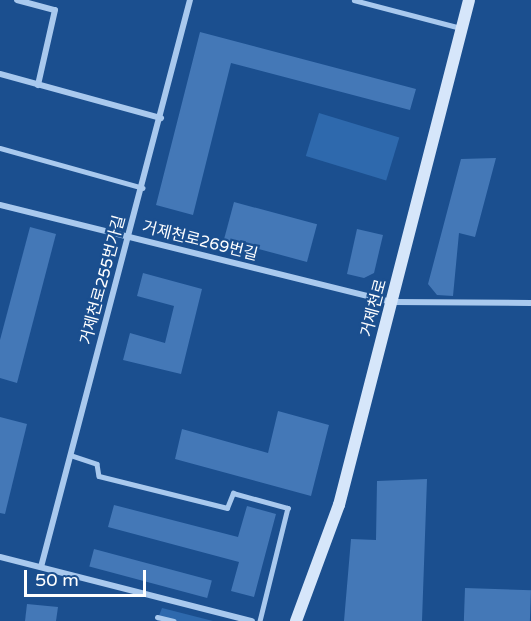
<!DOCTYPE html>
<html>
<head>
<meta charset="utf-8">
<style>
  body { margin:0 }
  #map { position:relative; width:531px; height:621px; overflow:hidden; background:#1b4f8f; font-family:"Varela Round","Noto Sans KR",sans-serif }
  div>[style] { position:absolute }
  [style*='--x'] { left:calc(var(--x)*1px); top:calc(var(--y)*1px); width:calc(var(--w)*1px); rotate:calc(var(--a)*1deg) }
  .green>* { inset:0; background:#2e69ad; transform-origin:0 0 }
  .building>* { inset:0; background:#4478b7; transform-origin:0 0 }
  .service>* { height:4.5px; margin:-2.25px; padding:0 2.25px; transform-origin:2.25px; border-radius:2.25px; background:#a9c9ee }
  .pedestrian>* { height:5px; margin:-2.5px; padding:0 2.5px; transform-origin:2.5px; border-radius:2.5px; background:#a9c9ee }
  .minor>* { height:6px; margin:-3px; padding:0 3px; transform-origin:3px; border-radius:3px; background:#a9c9ee }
  .secondary>* { height:12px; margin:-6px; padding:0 6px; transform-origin:6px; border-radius:6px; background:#d6e6fa }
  span { translate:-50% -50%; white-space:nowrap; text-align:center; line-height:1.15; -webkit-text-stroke:4.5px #1b4f8f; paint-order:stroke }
  .street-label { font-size:16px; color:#fff }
  .scale { position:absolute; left:24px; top:570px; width:122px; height:27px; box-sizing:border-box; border:3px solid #fff; border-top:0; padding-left:8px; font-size:18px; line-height:21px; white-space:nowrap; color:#fff; -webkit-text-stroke:4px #1b4f8f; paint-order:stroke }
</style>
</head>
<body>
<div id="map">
  <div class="green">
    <div style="left:319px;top:113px;width:84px;height:45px;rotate:17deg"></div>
    <div style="clip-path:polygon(162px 608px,213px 621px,157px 621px)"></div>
  </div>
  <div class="building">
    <div style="clip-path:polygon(200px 32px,416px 89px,410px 110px,231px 63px,193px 215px,156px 205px)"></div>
    <div style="clip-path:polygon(496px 158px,475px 237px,459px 233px,453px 296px,437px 295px,428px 284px,461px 159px)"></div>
    <div style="left:234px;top:202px;width:86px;height:39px;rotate:15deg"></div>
    <div style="clip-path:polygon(30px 227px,56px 234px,17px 383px,0 378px,0 340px)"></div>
    <div style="clip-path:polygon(357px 229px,383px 235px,374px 273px,364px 278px,347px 274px)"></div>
    <div style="clip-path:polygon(143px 273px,202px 289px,181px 374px,123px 360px,130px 333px,165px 343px,174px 306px,137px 296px)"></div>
    <div style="clip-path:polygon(278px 411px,329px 425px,311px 496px,175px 459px,182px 429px,268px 453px)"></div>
    <div style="clip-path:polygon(0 417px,27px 424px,5px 514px,0 513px)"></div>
    <div style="clip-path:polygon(427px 479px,422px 621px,344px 621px,351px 539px,376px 540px,377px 481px)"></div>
    <div style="clip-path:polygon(114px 505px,238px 537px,247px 506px,276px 514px,254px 597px,231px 591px,239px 562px,108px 527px)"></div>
    <div style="left:94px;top:549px;width:122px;height:18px;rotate:15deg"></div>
    <div style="left:465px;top:588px;width:66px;height:33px;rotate:2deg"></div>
    <div style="clip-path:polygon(27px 604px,58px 607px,56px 621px,25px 621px)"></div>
  </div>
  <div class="service">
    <div style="--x:354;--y:0;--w:111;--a:14.7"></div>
    <div style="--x:0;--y:148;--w:148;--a:15.6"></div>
    <div style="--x:70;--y:455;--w:28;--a:18"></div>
    <div style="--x:97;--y:464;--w:12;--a:81"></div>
    <div style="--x:99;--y:476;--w:132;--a:14"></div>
    <div style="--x:227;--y:508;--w:16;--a:-68"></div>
    <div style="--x:233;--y:493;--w:57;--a:15.3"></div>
    <div style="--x:288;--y:508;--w:116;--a:103.9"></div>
  </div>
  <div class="pedestrian">
    <div style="--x:157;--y:617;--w:17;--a:13"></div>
  </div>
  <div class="minor">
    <div style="--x:17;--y:0;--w:39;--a:15"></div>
    <div style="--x:55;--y:10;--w:77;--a:102.8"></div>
    <div style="--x:0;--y:74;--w:167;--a:15.3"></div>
    <div style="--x:0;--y:205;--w:405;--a:13.9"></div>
    <div style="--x:393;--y:302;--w:138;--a:0.4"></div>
    <div style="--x:0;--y:557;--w:260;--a:14.3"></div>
    <div style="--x:41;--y:567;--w:586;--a:-75.28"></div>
  </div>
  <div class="secondary">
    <div style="--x:296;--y:621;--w:124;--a:-69.7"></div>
    <div style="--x:339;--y:505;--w:521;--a:-75.56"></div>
  </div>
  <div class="street-label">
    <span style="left:200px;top:241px;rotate:14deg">거제천로269번길</span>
    <span style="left:103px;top:280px;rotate:-75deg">거제천로255번가길</span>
    <span style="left:374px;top:308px;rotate:-75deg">거제천로</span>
  </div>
  <div class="scale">50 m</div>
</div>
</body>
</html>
